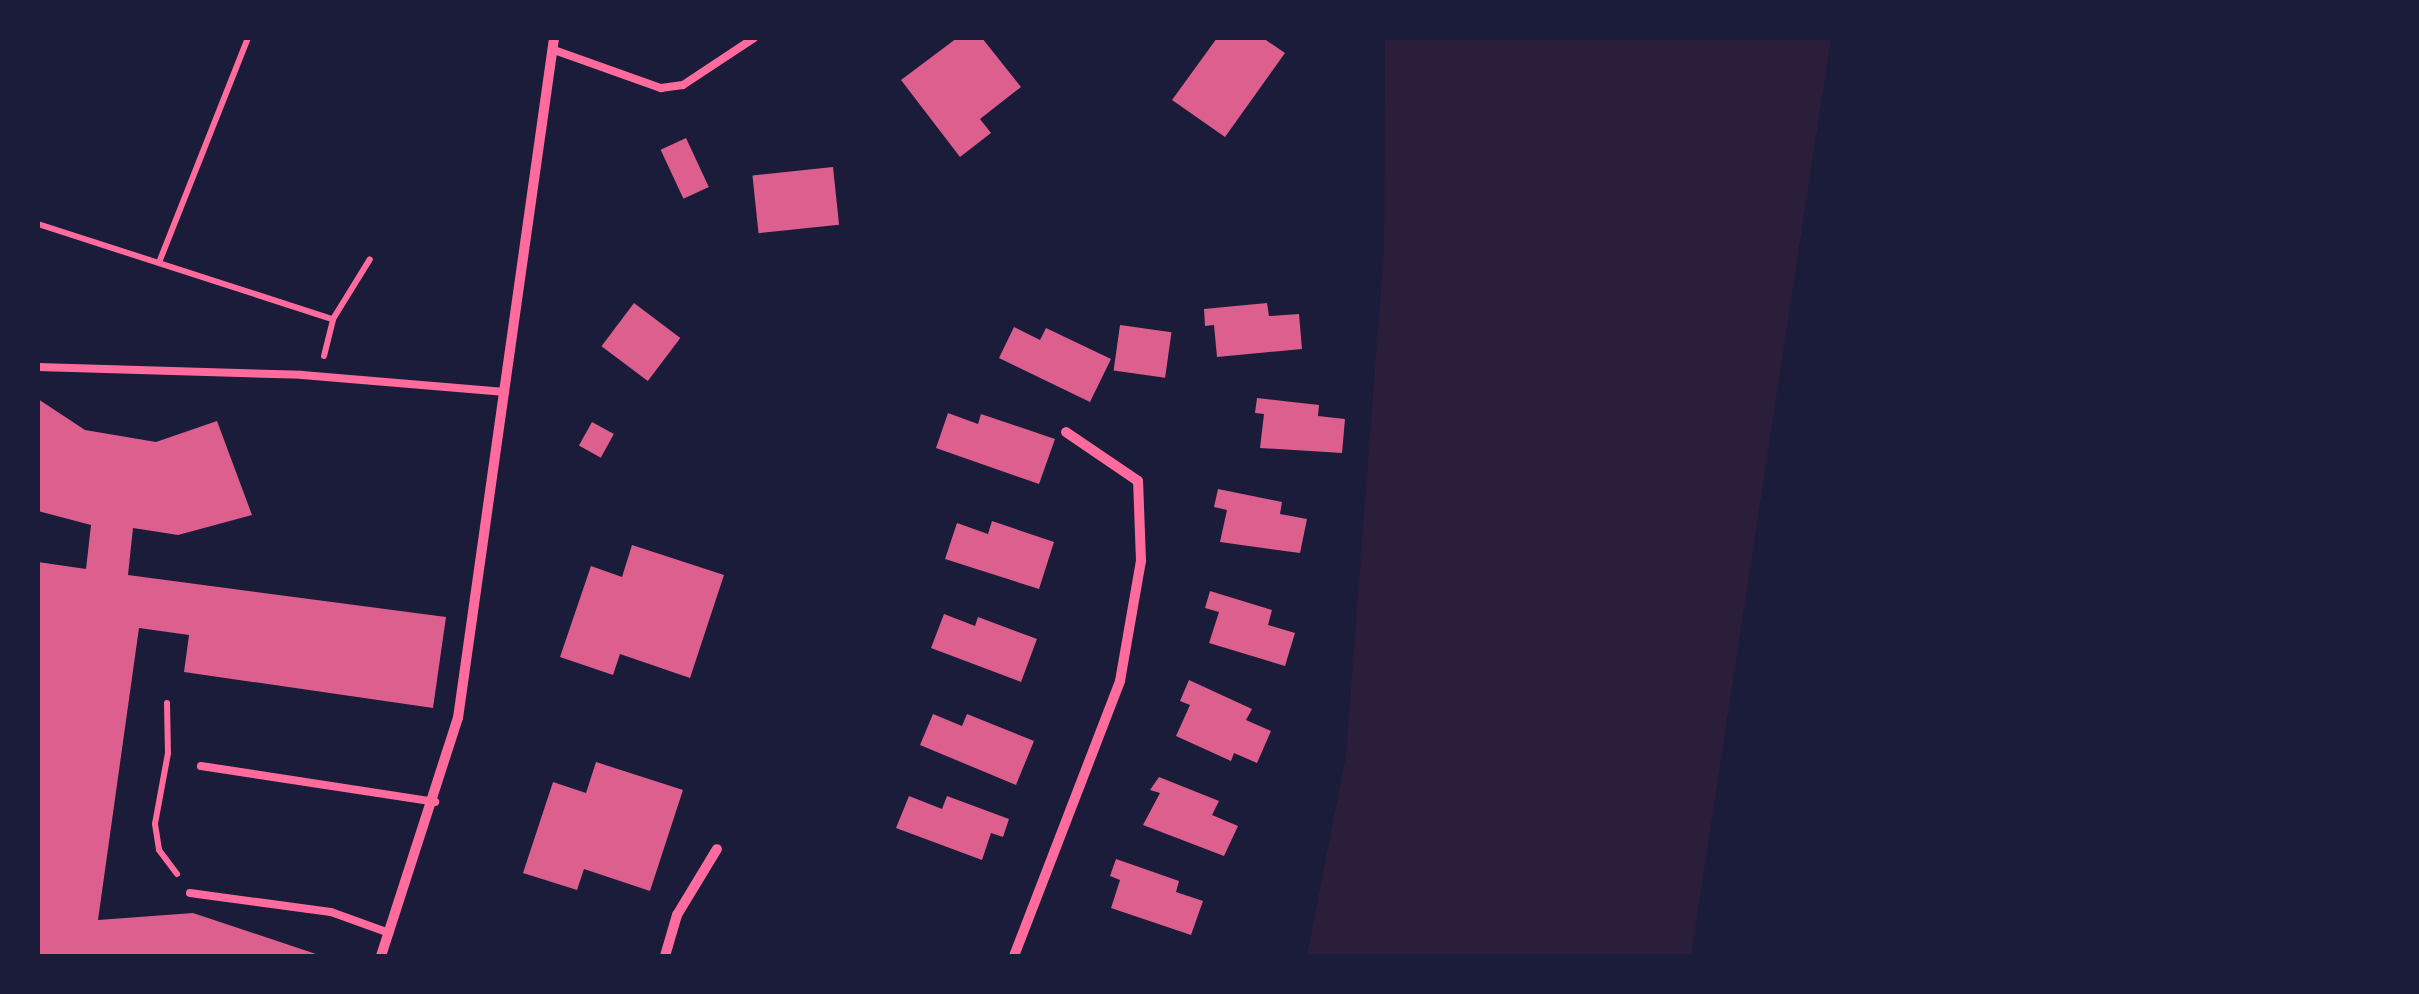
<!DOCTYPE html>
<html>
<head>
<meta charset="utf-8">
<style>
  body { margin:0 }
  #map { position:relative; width:2419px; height:994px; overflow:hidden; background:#1b1b3a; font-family:Barlow,sans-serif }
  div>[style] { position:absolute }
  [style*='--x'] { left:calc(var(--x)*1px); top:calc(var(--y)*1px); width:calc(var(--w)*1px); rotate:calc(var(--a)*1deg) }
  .green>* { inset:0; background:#2a1e3b }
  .building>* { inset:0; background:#dd5f8e; transform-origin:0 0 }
  .path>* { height:6px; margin:-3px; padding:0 3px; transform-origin:3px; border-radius:3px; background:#ff6b9d }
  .service>* { height:8px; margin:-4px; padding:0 4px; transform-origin:4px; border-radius:4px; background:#ff6b9d }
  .minor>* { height:10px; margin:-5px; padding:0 5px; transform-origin:5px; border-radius:5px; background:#ff6b9d }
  span { translate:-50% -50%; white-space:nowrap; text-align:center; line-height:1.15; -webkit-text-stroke:8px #1b1b3a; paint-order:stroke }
  .frame { position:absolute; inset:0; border:40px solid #1b1b3a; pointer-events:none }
</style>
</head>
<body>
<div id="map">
  <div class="green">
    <div style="clip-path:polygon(1385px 38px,1831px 38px,1691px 956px,1307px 956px,1346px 755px,1384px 249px)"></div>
  </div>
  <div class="building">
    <div style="clip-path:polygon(957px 38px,982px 38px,1021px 87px,980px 119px,991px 133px,960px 157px,901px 80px)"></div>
    <div style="clip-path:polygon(1217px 38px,1263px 38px,1285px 53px,1225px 137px,1172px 100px)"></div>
    <div style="left:686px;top:138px;width:54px;height:28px;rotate:65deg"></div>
    <div style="left:833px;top:167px;width:58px;height:81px;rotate:84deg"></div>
    <div style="left:634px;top:303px;width:58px;height:54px;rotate:37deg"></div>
    <div style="clip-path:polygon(1267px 303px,1269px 316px,1299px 314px,1302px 349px,1217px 357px,1214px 325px,1205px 326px,1204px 309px)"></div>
    <div style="left:1120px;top:325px;width:52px;height:46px;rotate:8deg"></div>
    <div style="clip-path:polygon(1014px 327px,1040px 340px,1046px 328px,1111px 359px,1090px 402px,999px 358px)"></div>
    <div style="clip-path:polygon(1257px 398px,1319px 405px,1318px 416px,1345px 419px,1342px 453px,1260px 448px,1264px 414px,1255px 413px)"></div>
    <div style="clip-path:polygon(38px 399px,85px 430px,156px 442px,217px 421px,252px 515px,178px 535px,133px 528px,128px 575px,446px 617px,433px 708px,184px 672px,189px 635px,139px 628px,98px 920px,193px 913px,322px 956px,38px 956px,38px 562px,86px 569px,91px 525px,38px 511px)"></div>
    <div style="clip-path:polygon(948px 413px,978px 424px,981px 414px,1055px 439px,1039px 484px,936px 448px)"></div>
    <div style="left:592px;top:422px;width:25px;height:27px;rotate:29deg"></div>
    <div style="clip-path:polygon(1218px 489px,1282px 502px,1280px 514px,1307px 519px,1300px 553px,1220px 542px,1227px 510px,1214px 507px)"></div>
    <div style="clip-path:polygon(992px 521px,1054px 542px,1039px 589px,945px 559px,957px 523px,988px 534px)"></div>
    <div style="clip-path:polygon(632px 545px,724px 575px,690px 678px,620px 654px,613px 675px,560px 657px,591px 566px,622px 577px)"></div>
    <div style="clip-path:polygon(1210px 591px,1272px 610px,1268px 625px,1295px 633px,1285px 666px,1209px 643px,1219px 612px,1205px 608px)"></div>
    <div style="clip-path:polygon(944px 614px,975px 626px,978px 617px,1037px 639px,1021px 682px,931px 648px)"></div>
    <div style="clip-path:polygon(1189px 680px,1252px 709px,1246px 720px,1271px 731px,1257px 763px,1234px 753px,1231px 761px,1176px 736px,1190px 705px,1180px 701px)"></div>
    <div style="clip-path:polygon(933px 714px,962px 726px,967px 714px,1034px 741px,1016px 785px,920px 745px)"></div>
    <div style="clip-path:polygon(596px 762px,683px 790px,650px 891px,584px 869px,577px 890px,523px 873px,553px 782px,586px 793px)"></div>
    <div style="clip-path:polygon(1159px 777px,1219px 801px,1212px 815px,1238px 826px,1224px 856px,1143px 825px,1160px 793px,1150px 790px)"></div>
    <div style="clip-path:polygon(909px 796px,942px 809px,947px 796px,1009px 819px,1003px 837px,991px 833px,982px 860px,896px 828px)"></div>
    <div style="clip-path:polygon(1116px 859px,1179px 881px,1176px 892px,1203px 901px,1191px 935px,1111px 908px,1120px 880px,1110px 876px)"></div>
  </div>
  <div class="path">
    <div style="--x:38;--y:224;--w:310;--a:17.9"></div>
    <div style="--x:160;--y:260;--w:239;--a:-68.4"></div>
    <div style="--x:324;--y:356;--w:38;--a:-76"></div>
    <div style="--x:333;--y:319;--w:70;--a:-58.3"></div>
    <div style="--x:167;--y:703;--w:50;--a:88.9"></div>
    <div style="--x:168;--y:753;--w:72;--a:100.4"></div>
    <div style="--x:155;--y:824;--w:26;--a:81"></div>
    <div style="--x:159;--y:850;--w:30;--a:53"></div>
  </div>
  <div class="service">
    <div style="--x:554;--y:50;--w:114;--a:19.6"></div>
    <div style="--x:661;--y:88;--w:22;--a:-8"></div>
    <div style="--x:683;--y:85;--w:85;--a:-33.5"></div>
    <div style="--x:38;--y:367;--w:264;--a:1.7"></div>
    <div style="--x:302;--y:375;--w:204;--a:4.8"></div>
    <div style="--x:201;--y:766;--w:237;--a:8.7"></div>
    <div style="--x:190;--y:893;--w:142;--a:7.7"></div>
    <div style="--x:331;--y:912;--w:62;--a:19.9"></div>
  </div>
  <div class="minor">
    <div style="--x:381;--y:956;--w:250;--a:-72.1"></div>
    <div style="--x:458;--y:718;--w:687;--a:-81.96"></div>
    <div style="--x:665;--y:956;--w:43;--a:-73.7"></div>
    <div style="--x:677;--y:915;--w:77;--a:-58.8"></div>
    <div style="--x:1014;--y:956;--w:295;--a:-68.9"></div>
    <div style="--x:1120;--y:681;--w:122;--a:-80.1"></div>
    <div style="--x:1141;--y:561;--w:80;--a:-92.1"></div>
    <div style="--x:1138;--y:481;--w:87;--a:-145.8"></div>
  </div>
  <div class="frame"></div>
</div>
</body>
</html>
